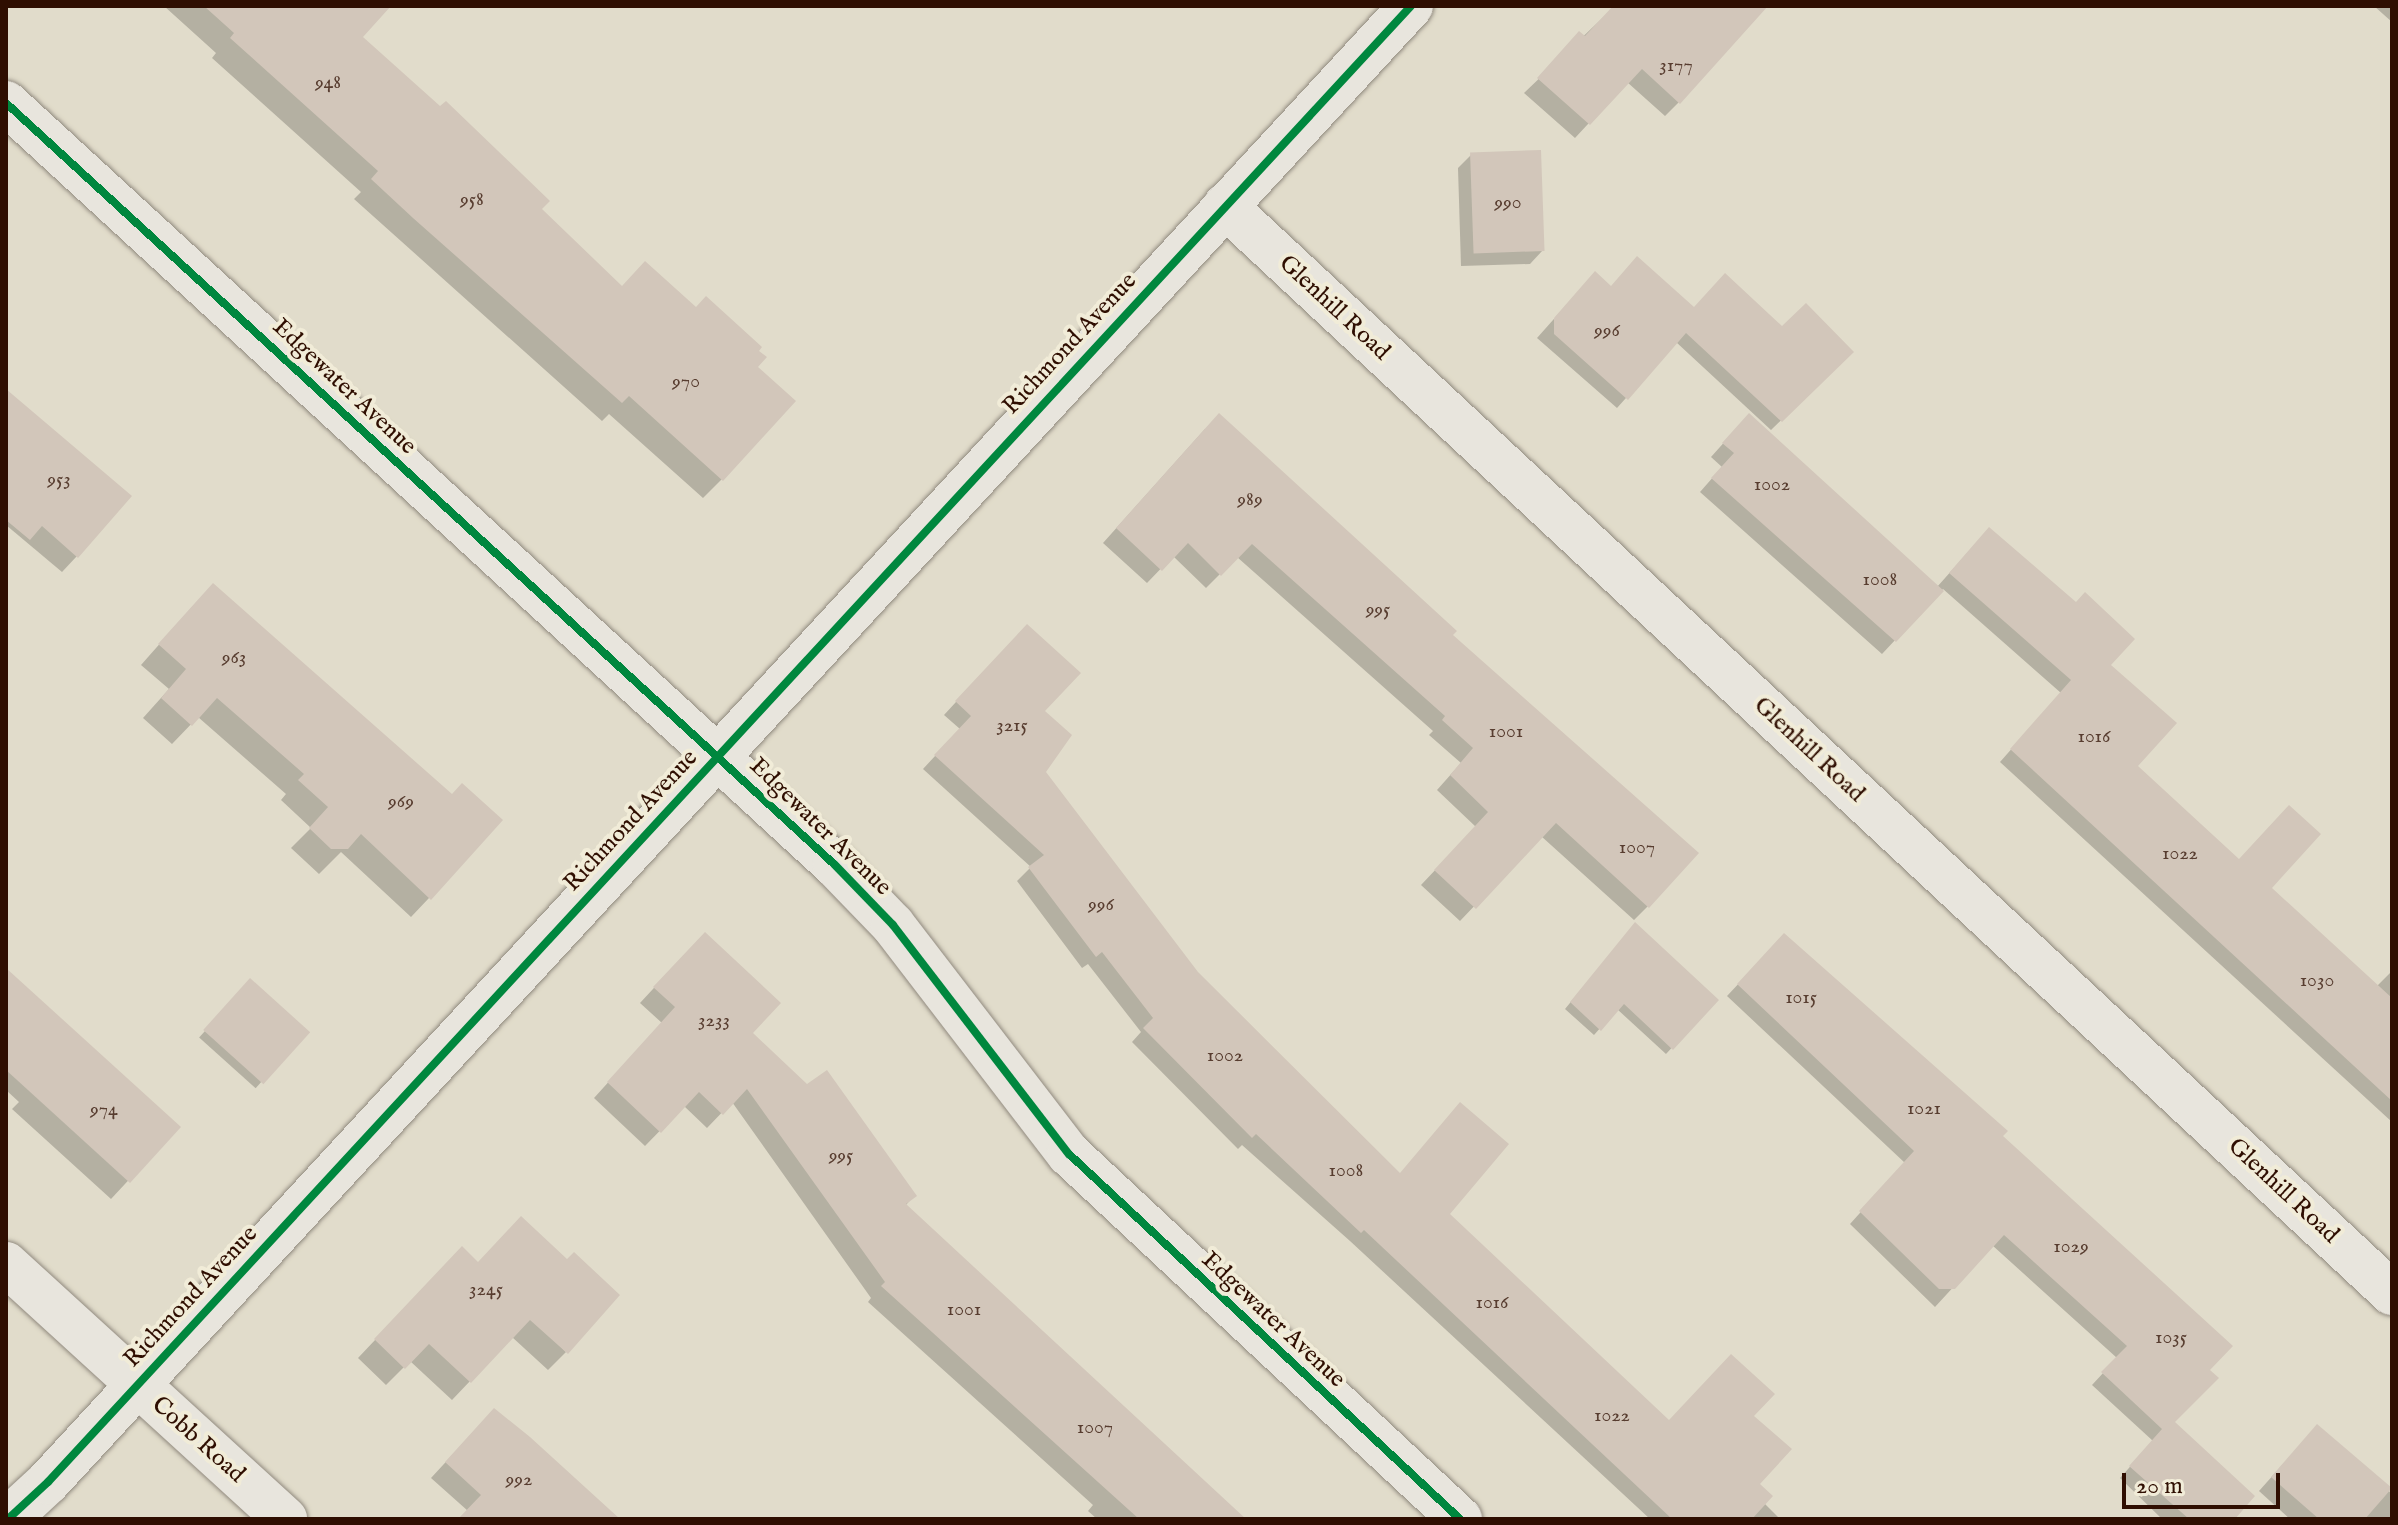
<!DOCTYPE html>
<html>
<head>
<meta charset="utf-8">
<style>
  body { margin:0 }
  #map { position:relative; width:2398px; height:1525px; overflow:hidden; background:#e1dccb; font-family:"IM FELL English",serif }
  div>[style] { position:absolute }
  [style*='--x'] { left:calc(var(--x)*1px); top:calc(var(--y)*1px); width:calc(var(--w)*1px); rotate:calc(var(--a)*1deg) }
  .shadow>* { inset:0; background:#0003; transform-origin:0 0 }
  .building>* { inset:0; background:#d2c6ba; transform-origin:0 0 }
  .roads { filter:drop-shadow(0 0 2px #918a7f) drop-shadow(0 0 2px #918a7f) }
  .minor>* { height:44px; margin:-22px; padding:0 22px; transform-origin:22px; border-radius:22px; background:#e8e5dd }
  .cycleway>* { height:8px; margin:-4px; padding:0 4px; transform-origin:4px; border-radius:4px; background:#00873e }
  span { translate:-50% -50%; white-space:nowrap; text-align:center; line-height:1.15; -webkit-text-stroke:8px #f1ecd8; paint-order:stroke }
  .number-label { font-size:20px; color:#583d30 }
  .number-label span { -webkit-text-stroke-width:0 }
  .street-label { font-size:24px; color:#2f0e01 }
  .frame { position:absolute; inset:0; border:8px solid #2f0e01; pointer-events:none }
  .scale { position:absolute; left:2122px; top:1473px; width:158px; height:36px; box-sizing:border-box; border:4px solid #2f0e01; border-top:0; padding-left:10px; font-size:24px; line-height:28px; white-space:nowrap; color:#2f0e01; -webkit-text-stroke:6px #f1ecd8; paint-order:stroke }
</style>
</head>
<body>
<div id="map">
  <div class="shadow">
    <div style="clip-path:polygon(164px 6px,353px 6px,360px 37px,621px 288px,755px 367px,722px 479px,703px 498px,609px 414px,602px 421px,354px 199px,361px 192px,212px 58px,216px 53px)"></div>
    <div style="clip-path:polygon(1615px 6px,1737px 6px,1679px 102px,1665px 116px,1627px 82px,1575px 138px,1524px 93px)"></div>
    <div style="clip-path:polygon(2374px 6px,2392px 6px,2392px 22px)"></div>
    <div style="clip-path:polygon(1471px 155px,1543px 250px,1530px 264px,1461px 266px,1458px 168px)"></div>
    <div style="clip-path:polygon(1585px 284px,1782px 329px,1851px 352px,1771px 430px,1676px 342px,1617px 408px,1537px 338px)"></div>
    <div style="clip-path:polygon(6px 391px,77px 556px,62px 572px,6px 525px)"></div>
    <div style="clip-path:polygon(1737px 428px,1937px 587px,1978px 541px,2109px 665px,2136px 767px,2377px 986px,2392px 971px,2392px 1122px,2000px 762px,2061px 693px,1943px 589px,1882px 654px,1700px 492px,1722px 467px,1711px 457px)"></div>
    <div style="clip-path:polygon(1205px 429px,1450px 636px,1648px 906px,1634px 920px,1541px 836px,1460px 921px,1421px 885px,1476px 827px,1437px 790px,1461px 763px,1429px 735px,1433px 731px,1237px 557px,1206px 588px,1173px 556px,1147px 583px,1103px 543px)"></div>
    <div style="clip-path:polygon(194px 605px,451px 797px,429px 898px,411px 917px,341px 852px,319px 874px,291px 848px,311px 828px,281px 800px,286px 794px,198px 717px,172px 744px,143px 718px,169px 689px,141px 665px)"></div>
    <div style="clip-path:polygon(1014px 639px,1043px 711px,1044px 772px,1196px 974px,1399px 1175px,1447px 1214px,1668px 1423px,1751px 1416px,1758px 1484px,1764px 1503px,1780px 1519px,1650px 1519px,1350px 1241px,1242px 1145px,1238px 1149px,1132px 1042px,1141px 1032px,1088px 964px,1082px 968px,1017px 881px,1031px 867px,923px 769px,960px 729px,944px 715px)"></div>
    <div style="clip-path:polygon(1629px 931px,1716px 1000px,1666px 1054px,1617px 1009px,1594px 1035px,1565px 1009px)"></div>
    <div style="clip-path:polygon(1773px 947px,2001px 1136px,2207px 1370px,2172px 1422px,2232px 1519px,2162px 1519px,2120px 1478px,2153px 1441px,2092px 1385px,2117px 1358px,1992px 1245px,1935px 1307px,1850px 1224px,1905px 1163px,1727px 996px)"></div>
    <div style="clip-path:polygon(690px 949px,750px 1033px,914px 1196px,905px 1206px,1243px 1519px,1097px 1519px,1088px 1511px,1093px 1505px,868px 1302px,871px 1298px,732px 1102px,707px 1128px,684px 1106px,645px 1146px,594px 1098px,662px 1023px,640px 1003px)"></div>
    <div style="clip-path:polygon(6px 969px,178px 1127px,111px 1199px,12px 1109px,19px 1102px,6px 1090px)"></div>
    <div style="left:250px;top:981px;width:76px;height:76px;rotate:42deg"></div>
    <div style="clip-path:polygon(478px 1264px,566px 1352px,548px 1370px,512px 1337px,452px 1400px,410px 1361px,386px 1385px,358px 1358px,445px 1266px)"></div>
    <div style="clip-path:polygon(479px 1426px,617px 1519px,462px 1519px,468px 1511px,431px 1478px)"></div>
    <div style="clip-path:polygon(2317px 1426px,2392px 1494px,2392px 1519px,2290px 1519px,2259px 1491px)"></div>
  </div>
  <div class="building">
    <div style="clip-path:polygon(204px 6px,391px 6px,363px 37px,440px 106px,446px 101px,550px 201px,542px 209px,622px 286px,645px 261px,696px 307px,706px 296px,762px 347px,759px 351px,767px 357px,758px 367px,796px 401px,723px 481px,629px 396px,622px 403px,413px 218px,371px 179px,378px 171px,230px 38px,234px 33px)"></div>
    <div style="clip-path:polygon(1613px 6px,1768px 6px,1680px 104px,1642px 69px,1590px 125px,1537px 78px,1579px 31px,1585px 36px)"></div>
    <div style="left:1541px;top:150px;width:101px;height:71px;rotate:88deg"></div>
    <div style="clip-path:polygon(1637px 256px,1694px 307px,1725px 273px,1782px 326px,1806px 303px,1854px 352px,1782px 422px,1686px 333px,1628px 400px,1554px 334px,1554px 318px,1595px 271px,1611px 286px)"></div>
    <div style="clip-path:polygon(6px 389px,132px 496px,78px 558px,42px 526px,30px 540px,6px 520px)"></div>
    <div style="clip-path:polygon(1219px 413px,1457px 631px,1453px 635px,1699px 853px,1649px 908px,1556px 823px,1476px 909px,1434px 870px,1488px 812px,1450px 775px,1473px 748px,1442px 720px,1445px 716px,1252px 544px,1221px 576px,1188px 543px,1162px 571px,1116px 528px)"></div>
    <div style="clip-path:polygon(1749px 413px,1944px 591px,1896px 642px,1711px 478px,1734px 453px,1722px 443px)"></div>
    <div style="clip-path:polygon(1989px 527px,2076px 602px,2085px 592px,2135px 639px,2111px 665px,2177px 723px,2138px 766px,2239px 859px,2289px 805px,2321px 834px,2272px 888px,2392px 998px,2392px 1101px,2010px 749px,2071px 680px,1949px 573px)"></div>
    <div style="clip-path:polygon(213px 583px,452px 794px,462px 783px,503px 820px,431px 900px,361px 834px,348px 849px,331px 849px,309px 828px,328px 807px,298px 780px,304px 774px,217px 698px,192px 726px,161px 698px,186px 669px,158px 644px)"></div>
    <div style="clip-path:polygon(1027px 624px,1081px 673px,1045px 711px,1072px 735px,1046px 772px,1198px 972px,1400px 1173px,1460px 1102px,1509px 1144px,1450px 1214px,1669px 1420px,1731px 1354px,1775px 1394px,1754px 1416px,1792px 1449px,1760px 1484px,1773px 1496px,1752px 1519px,1672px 1519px,1364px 1230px,1361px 1233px,1256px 1134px,1252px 1138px,1143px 1028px,1153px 1018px,1102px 952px,1096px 957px,1028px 867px,1044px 855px,934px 755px,971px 716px,955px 701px)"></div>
    <div style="clip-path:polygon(1635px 922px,1719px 1000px,1673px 1050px,1624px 1004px,1601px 1031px,1570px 1002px)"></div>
    <div style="clip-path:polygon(705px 932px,781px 1003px,753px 1033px,807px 1084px,827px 1070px,917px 1196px,906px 1204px,1246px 1519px,1139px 1519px,881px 1286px,885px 1282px,747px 1089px,723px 1115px,699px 1092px,661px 1133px,607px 1082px,675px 1007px,653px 987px)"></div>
    <div style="clip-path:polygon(1784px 933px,2008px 1131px,2003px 1136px,2233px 1346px,2210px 1370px,2219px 1378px,2175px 1422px,2255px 1496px,2235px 1519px,2189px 1519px,2129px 1466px,2162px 1429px,2101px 1372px,2127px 1346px,2004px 1235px,1955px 1289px,1939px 1289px,1859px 1211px,1914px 1151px,1737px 984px)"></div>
    <div style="clip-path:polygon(6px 968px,181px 1127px,130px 1183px,6px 1070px)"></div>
    <div style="left:250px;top:978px;width:81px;height:70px;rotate:42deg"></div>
    <div style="clip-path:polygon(521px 1216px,567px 1259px,574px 1252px,620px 1295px,568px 1354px,530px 1320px,471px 1383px,429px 1344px,405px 1369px,374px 1339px,462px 1246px,478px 1262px)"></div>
    <div style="clip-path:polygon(494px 1408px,530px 1437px,620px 1519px,458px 1519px,481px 1495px,445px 1462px)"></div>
    <div style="clip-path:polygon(2317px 1424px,2392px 1488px,2365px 1519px,2319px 1519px,2271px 1477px)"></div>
  </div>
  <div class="roads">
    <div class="minor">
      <div style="--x:6;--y:103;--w:1126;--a:42.59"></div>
      <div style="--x:835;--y:865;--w:83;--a:46"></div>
      <div style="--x:893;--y:925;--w:289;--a:52.5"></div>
      <div style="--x:1069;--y:1154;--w:535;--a:43.03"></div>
      <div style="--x:1225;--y:206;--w:1595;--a:42.97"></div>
      <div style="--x:6;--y:1264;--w:378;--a:42.4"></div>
      <div style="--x:8;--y:1519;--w:54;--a:-42.8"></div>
      <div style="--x:48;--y:1482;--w:2009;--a:-47.28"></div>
    </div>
  </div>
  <div class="cycleway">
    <div style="--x:6;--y:103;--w:1126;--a:42.59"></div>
    <div style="--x:835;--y:865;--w:83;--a:46"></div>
    <div style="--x:893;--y:925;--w:289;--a:52.5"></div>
    <div style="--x:1069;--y:1154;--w:535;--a:43.03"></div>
    <div style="--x:8;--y:1519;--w:54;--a:-42.8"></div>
    <div style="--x:48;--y:1482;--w:2009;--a:-47.28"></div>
  </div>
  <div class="number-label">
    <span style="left:1676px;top:65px">3177</span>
    <span style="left:328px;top:82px">948</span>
    <span style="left:472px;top:199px">958</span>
    <span style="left:1508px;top:202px">990</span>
    <span style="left:1607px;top:330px">996</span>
    <span style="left:686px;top:381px">970</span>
    <span style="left:59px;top:479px">953</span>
    <span style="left:1772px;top:484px">1002</span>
    <span style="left:1250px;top:499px">989</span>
    <span style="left:1880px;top:579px">1008</span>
    <span style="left:1378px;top:609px">995</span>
    <span style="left:234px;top:657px">963</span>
    <span style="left:1012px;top:725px">3215</span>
    <span style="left:1506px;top:731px">1001</span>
    <span style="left:2094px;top:736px">1016</span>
    <span style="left:401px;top:801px">969</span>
    <span style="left:1637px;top:847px">1007</span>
    <span style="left:2180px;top:853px">1022</span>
    <span style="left:1101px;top:904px">996</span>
    <span style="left:2317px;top:980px">1030</span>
    <span style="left:1801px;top:997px">1015</span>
    <span style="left:714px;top:1020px">3233</span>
    <span style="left:1225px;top:1055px">1002</span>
    <span style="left:1924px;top:1108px">1021</span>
    <span style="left:104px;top:1109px">974</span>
    <span style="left:841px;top:1155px">995</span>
    <span style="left:1346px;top:1170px">1008</span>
    <span style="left:2071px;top:1246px">1029</span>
    <span style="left:486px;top:1289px">3245</span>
    <span style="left:1492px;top:1302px">1016</span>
    <span style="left:964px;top:1309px">1001</span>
    <span style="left:2171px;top:1337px">1035</span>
    <span style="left:1612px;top:1415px">1022</span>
    <span style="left:1095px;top:1427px">1007</span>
    <span style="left:519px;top:1479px">992</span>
  </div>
  <div class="street-label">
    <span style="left:1334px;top:308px;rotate:43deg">Glenhill Road</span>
    <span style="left:1070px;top:344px;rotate:-47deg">Richmond Avenue</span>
    <span style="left:344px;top:387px;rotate:43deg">Edgewater Avenue</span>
    <span style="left:1809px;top:750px;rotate:43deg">Glenhill Road</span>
    <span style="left:631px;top:821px;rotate:-47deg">Richmond Avenue</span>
    <span style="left:820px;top:827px;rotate:44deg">Edgewater Avenue</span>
    <span style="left:2283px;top:1191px;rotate:43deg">Glenhill Road</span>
    <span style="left:191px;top:1297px;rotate:-47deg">Richmond Avenue</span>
    <span style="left:1273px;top:1320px;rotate:43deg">Edgewater Avenue</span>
    <span style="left:198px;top:1440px;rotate:42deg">Cobb Road</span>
  </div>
  <div class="frame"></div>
  <div class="scale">20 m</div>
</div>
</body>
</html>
